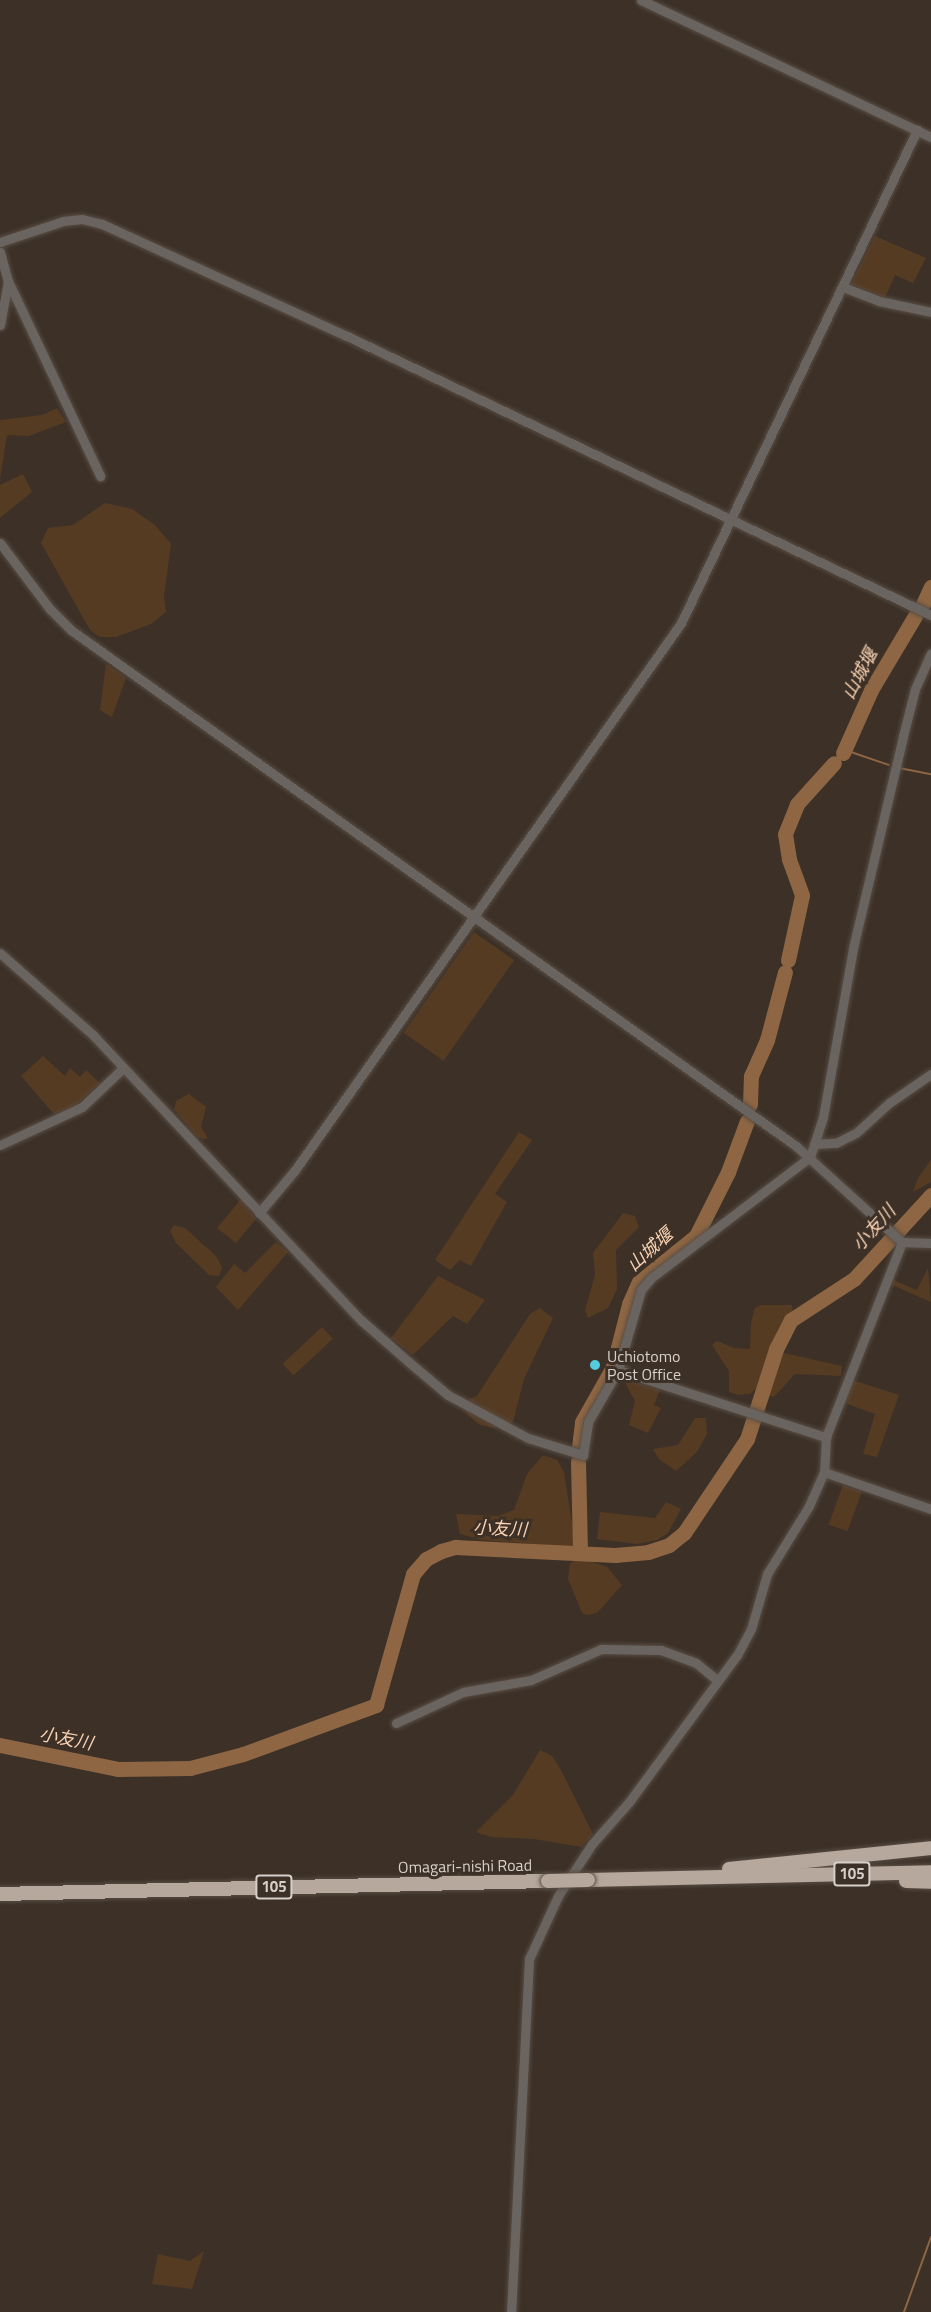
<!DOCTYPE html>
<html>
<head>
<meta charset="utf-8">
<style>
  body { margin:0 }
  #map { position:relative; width:931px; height:2312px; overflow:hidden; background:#3c3027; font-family:"Titillium Web","Noto Sans JP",sans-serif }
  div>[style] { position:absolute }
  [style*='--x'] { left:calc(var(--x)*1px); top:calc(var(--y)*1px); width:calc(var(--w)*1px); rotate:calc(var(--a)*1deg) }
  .green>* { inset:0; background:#563b23; transform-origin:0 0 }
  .stream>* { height:2px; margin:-1px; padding:0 1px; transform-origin:1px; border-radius:1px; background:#8e6643 }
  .river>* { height:15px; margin:-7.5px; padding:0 7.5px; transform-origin:7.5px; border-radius:7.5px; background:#8e6643 }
  .roads { filter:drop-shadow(0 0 2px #584d44) drop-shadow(0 0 2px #584d44) }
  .minor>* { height:9px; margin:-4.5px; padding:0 4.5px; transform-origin:4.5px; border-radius:4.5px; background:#6a6460 }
  .highway>* { height:14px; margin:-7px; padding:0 7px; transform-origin:7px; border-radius:7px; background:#b6a89c }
  .bridges { filter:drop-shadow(0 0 2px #584d44) drop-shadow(0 0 2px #584d44) }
  .highway-bridge>* { height:14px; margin:-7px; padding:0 7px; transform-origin:7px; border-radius:7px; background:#b6a89c }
  .dots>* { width:16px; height:16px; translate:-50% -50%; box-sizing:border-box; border:3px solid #3c3027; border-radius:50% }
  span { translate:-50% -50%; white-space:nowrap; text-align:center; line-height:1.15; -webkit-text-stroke:6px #3c3027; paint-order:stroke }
  .shield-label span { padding:2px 4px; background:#3c3027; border:2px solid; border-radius:4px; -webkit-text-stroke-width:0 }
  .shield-label { font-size:15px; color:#d7d0ca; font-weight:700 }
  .poi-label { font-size:16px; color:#d7d0ca }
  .left { translate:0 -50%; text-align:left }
  .street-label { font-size:16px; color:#d7d0ca }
  .water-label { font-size:18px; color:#f9d2b2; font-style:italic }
</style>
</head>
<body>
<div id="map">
  <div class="green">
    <div style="clip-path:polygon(875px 236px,926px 258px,913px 283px,895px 275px,885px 298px,851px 284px)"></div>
    <div style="clip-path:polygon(57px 408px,66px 422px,29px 436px,7px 435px,0 479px,0 420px,42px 415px)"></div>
    <div style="clip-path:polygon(23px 474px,32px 492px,0 518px,0 485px)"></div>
    <div style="clip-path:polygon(105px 503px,132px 509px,155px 525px,171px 544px,164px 597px,166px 612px,151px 624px,116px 637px,99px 637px,90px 630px,41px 543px,48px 528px,73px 525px)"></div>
    <div style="clip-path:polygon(106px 664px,126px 678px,112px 717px,100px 710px)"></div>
    <div style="left:474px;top:932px;width:49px;height:123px;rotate:35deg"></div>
    <div style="clip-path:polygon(43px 1056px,65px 1076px,70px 1068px,80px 1077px,86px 1070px,100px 1083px,76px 1105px,54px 1114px,21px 1076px)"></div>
    <div style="clip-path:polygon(189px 1094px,206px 1107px,201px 1127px,208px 1138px,204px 1139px,197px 1137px,174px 1109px,176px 1101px)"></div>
    <div style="clip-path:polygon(519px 1132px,532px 1140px,495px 1194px,507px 1202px,471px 1266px,460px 1260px,450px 1270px,435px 1260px)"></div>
    <div style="clip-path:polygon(931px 1160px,931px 1182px,913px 1192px,918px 1178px)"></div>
    <div style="clip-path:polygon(241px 1199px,256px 1219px,236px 1243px,217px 1228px)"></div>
    <div style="clip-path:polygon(623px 1213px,635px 1216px,639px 1227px,616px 1250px,617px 1289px,608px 1308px,588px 1318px,585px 1310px,595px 1275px,593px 1253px)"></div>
    <div style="clip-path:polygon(174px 1225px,185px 1228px,216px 1256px,222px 1267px,219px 1276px,209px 1275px,176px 1243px,170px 1231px)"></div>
    <div style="clip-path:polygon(276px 1242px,288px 1252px,238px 1310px,216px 1287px,234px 1264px,245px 1273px)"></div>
    <div style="clip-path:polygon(928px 1268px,931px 1302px,892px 1285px,893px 1280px,917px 1290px)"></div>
    <div style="clip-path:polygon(438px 1276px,485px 1300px,467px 1324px,453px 1316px,413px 1355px,391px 1338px)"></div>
    <div style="clip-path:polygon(761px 1305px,792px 1305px,793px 1313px,786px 1317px,778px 1329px,760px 1385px,750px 1394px,738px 1395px,729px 1392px,729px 1371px,712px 1345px,717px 1341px,734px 1348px,750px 1349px,751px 1323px,755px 1308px)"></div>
    <div style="clip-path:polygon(540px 1308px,553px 1318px,524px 1379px,513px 1422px,493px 1428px,478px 1424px,465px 1412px,469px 1399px,477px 1396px,530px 1314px)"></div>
    <div style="left:322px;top:1327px;width:16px;height:54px;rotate:47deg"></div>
    <div style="clip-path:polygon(784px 1353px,842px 1366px,841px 1376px,795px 1374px,775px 1396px,768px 1397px,774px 1366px)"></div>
    <div style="clip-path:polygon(623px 1379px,660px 1390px,654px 1405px,661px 1408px,648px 1433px,629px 1425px,635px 1401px)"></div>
    <div style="clip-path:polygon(849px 1379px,899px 1395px,877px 1457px,863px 1454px,875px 1414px,842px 1402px)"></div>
    <div style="clip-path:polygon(695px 1418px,706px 1418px,707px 1434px,697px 1452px,676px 1471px,659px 1459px,653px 1449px,678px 1445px)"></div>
    <div style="clip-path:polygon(543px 1455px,557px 1460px,564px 1472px,575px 1543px,571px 1547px,482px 1540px,460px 1534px,456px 1514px,497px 1516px,514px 1510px,527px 1474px)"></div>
    <div style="left:843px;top:1485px;width:20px;height:42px;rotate:20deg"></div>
    <div style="clip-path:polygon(666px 1502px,681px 1509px,668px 1533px,657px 1540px,637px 1544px,597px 1539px,600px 1512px,655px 1518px)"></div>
    <div style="clip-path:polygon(581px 1558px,607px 1567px,622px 1585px,597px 1613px,587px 1615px,582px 1613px,568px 1579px,570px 1563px)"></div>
    <div style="clip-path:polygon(540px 1750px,552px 1756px,560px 1768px,593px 1834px,581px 1847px,534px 1839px,491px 1837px,476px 1832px,513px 1795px)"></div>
    <div style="clip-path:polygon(204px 2251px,192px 2289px,152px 2284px,158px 2254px,190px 2261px)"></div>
  </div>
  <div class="stream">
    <div style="--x:845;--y:750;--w:46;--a:18.8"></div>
    <div style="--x:899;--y:768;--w:33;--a:11"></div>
    <div style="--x:904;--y:2312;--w:80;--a:-70.2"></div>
  </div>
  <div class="river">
    <div style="--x:923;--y:604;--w:19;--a:-65"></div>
    <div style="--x:843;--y:753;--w:69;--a:-66"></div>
    <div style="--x:871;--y:690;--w:86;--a:-59.3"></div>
    <div style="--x:788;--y:960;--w:66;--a:-77.8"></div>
    <div style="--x:802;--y:895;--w:38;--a:-110"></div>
    <div style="--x:789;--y:859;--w:25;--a:-99"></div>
    <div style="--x:785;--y:834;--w:32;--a:-68"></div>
    <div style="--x:797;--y:804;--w:55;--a:-47.9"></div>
    <div style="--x:750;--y:1104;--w:28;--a:-88"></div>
    <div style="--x:751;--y:1076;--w:39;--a:-66"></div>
    <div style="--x:767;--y:1040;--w:70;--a:-75.2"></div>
    <div style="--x:579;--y:1447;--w:25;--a:-83"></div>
    <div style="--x:582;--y:1422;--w:63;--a:-60.6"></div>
    <div style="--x:613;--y:1367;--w:65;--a:-75.7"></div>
    <div style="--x:629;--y:1304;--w:24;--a:-66"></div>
    <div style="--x:639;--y:1282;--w:73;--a:-38.9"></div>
    <div style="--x:696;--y:1236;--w:72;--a:-63.4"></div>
    <div style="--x:728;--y:1172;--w:54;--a:-69.6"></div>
    <div style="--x:578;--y:1462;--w:91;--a:88.7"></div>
    <div style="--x:0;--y:1745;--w:120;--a:11.5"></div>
    <div style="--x:118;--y:1769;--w:72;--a:-0.8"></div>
    <div style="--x:190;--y:1768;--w:55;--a:-14.8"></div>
    <div style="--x:243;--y:1754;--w:142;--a:-20.2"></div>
    <div style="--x:376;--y:1705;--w:136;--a:-74.2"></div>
    <div style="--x:413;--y:1574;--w:20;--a:-49"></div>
    <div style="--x:426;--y:1559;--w:17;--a:-28"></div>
    <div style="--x:441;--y:1551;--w:15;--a:-16"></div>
    <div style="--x:455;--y:1547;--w:160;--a:2.9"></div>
    <div style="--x:615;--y:1555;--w:33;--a:-5"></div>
    <div style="--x:648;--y:1552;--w:22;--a:-18"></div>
    <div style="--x:669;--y:1545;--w:19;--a:-39"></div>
    <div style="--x:684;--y:1533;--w:113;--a:-56.2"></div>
    <div style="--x:747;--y:1439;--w:95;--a:-72.1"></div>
    <div style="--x:776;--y:1349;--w:33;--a:-63"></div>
    <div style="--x:791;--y:1320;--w:75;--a:-33.1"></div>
    <div style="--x:854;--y:1279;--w:114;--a:-47.5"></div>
  </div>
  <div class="roads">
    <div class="minor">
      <div style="--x:641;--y:0;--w:321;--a:25.3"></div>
      <div style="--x:0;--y:242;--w:66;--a:-18.4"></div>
      <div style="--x:63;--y:221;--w:19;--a:-6"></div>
      <div style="--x:82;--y:219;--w:21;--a:14"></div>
      <div style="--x:102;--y:224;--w:269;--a:24.6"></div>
      <div style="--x:347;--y:336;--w:647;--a:25.54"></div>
      <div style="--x:0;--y:252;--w:30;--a:75"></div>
      <div style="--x:8;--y:281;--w:216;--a:64.7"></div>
      <div style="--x:843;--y:287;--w:39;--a:21"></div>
      <div style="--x:879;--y:301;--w:53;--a:11.9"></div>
      <div style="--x:0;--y:325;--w:45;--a:-79.7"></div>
      <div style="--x:0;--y:543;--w:83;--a:52.9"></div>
      <div style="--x:50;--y:609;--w:30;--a:45"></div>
      <div style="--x:71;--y:630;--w:890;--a:35.44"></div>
      <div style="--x:796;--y:1146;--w:143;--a:42.2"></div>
      <div style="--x:902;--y:1242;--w:209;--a:111.3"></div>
      <div style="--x:826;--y:1437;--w:35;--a:93"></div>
      <div style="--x:824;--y:1472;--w:37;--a:114"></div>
      <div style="--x:809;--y:1506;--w:80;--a:121.7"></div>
      <div style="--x:767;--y:1574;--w:57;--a:106.2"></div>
      <div style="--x:751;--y:1629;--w:30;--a:118"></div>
      <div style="--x:737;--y:1655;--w:182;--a:126.3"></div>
      <div style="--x:629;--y:1802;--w:56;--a:131.4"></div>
      <div style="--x:592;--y:1844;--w:62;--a:123.2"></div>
      <div style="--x:558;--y:1896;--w:69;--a:114.7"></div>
      <div style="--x:529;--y:1959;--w:353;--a:92.9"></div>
      <div style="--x:0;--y:953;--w:124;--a:41.4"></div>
      <div style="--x:93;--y:1035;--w:393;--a:46.8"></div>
      <div style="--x:362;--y:1321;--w:64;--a:41.2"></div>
      <div style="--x:410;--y:1363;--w:50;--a:40.1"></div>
      <div style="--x:448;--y:1395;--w:91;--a:28.3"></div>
      <div style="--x:528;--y:1438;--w:58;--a:17.2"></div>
      <div style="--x:583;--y:1455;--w:33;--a:-81"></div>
      <div style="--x:588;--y:1422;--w:60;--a:-60"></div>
      <div style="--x:618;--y:1370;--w:83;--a:-74"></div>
      <div style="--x:641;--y:1290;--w:16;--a:-50"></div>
      <div style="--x:651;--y:1278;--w:200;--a:-37.3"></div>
      <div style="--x:810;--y:1157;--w:42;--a:-72"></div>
      <div style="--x:823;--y:1117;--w:172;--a:-79.9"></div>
      <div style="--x:853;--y:948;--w:218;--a:-76.7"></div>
      <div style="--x:903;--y:736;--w:49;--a:-75.7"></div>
      <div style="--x:915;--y:689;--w:39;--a:-66"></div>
      <div style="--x:814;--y:1144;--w:22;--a:-3"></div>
      <div style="--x:836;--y:1143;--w:22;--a:-27"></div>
      <div style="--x:856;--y:1133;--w:45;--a:-42.3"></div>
      <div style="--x:889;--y:1103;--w:51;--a:-34.6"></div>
      <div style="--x:0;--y:1145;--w:90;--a:-24.9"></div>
      <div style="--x:82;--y:1107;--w:57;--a:-43.6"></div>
      <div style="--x:259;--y:1213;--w:56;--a:-50.1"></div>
      <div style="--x:295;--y:1170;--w:669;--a:-54.79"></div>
      <div style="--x:681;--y:623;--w:547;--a:-64.42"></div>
      <div style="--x:902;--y:1242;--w:29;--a:2"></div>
      <div style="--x:618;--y:1370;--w:219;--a:17.9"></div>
      <div style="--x:824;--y:1472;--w:113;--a:19.1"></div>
      <div style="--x:396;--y:1723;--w:74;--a:-24.8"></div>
      <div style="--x:463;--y:1692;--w:69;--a:-10"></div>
      <div style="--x:531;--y:1680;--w:77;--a:-23.9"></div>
      <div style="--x:601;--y:1649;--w:60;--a:1"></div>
      <div style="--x:661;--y:1650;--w:37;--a:20"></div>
      <div style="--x:696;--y:1663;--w:27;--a:39"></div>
    </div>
    <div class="highway">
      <div style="--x:729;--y:1869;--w:203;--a:-5.9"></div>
      <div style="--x:588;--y:1880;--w:343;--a:-1.3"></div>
      <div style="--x:906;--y:1881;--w:25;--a:2"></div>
      <div style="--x:0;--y:1894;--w:548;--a:-1.36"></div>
    </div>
  </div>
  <div class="bridges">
    <div class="highway-bridge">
      <div style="--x:548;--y:1881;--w:40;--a:-1.4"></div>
    </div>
  </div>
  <div class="dots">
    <div style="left:595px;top:1365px;background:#55cae0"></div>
  </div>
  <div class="shield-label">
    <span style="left:852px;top:1874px">105</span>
    <span style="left:274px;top:1887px">105</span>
  </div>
  <div class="poi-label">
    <span class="left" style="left:607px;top:1365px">Uchiotomo<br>Post Office</span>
  </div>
  <div class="street-label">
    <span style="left:465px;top:1866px;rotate:-1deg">Omagari-nishi Road</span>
  </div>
  <div class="water-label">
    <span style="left:860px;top:674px;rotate:-62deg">山城堰</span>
    <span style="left:874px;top:1228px;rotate:-48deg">小友川</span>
    <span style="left:650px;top:1250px;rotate:-42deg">山城堰</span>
    <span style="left:500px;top:1529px;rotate:3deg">小友川</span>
    <span style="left:66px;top:1739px;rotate:11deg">小友川</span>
  </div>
</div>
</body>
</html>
